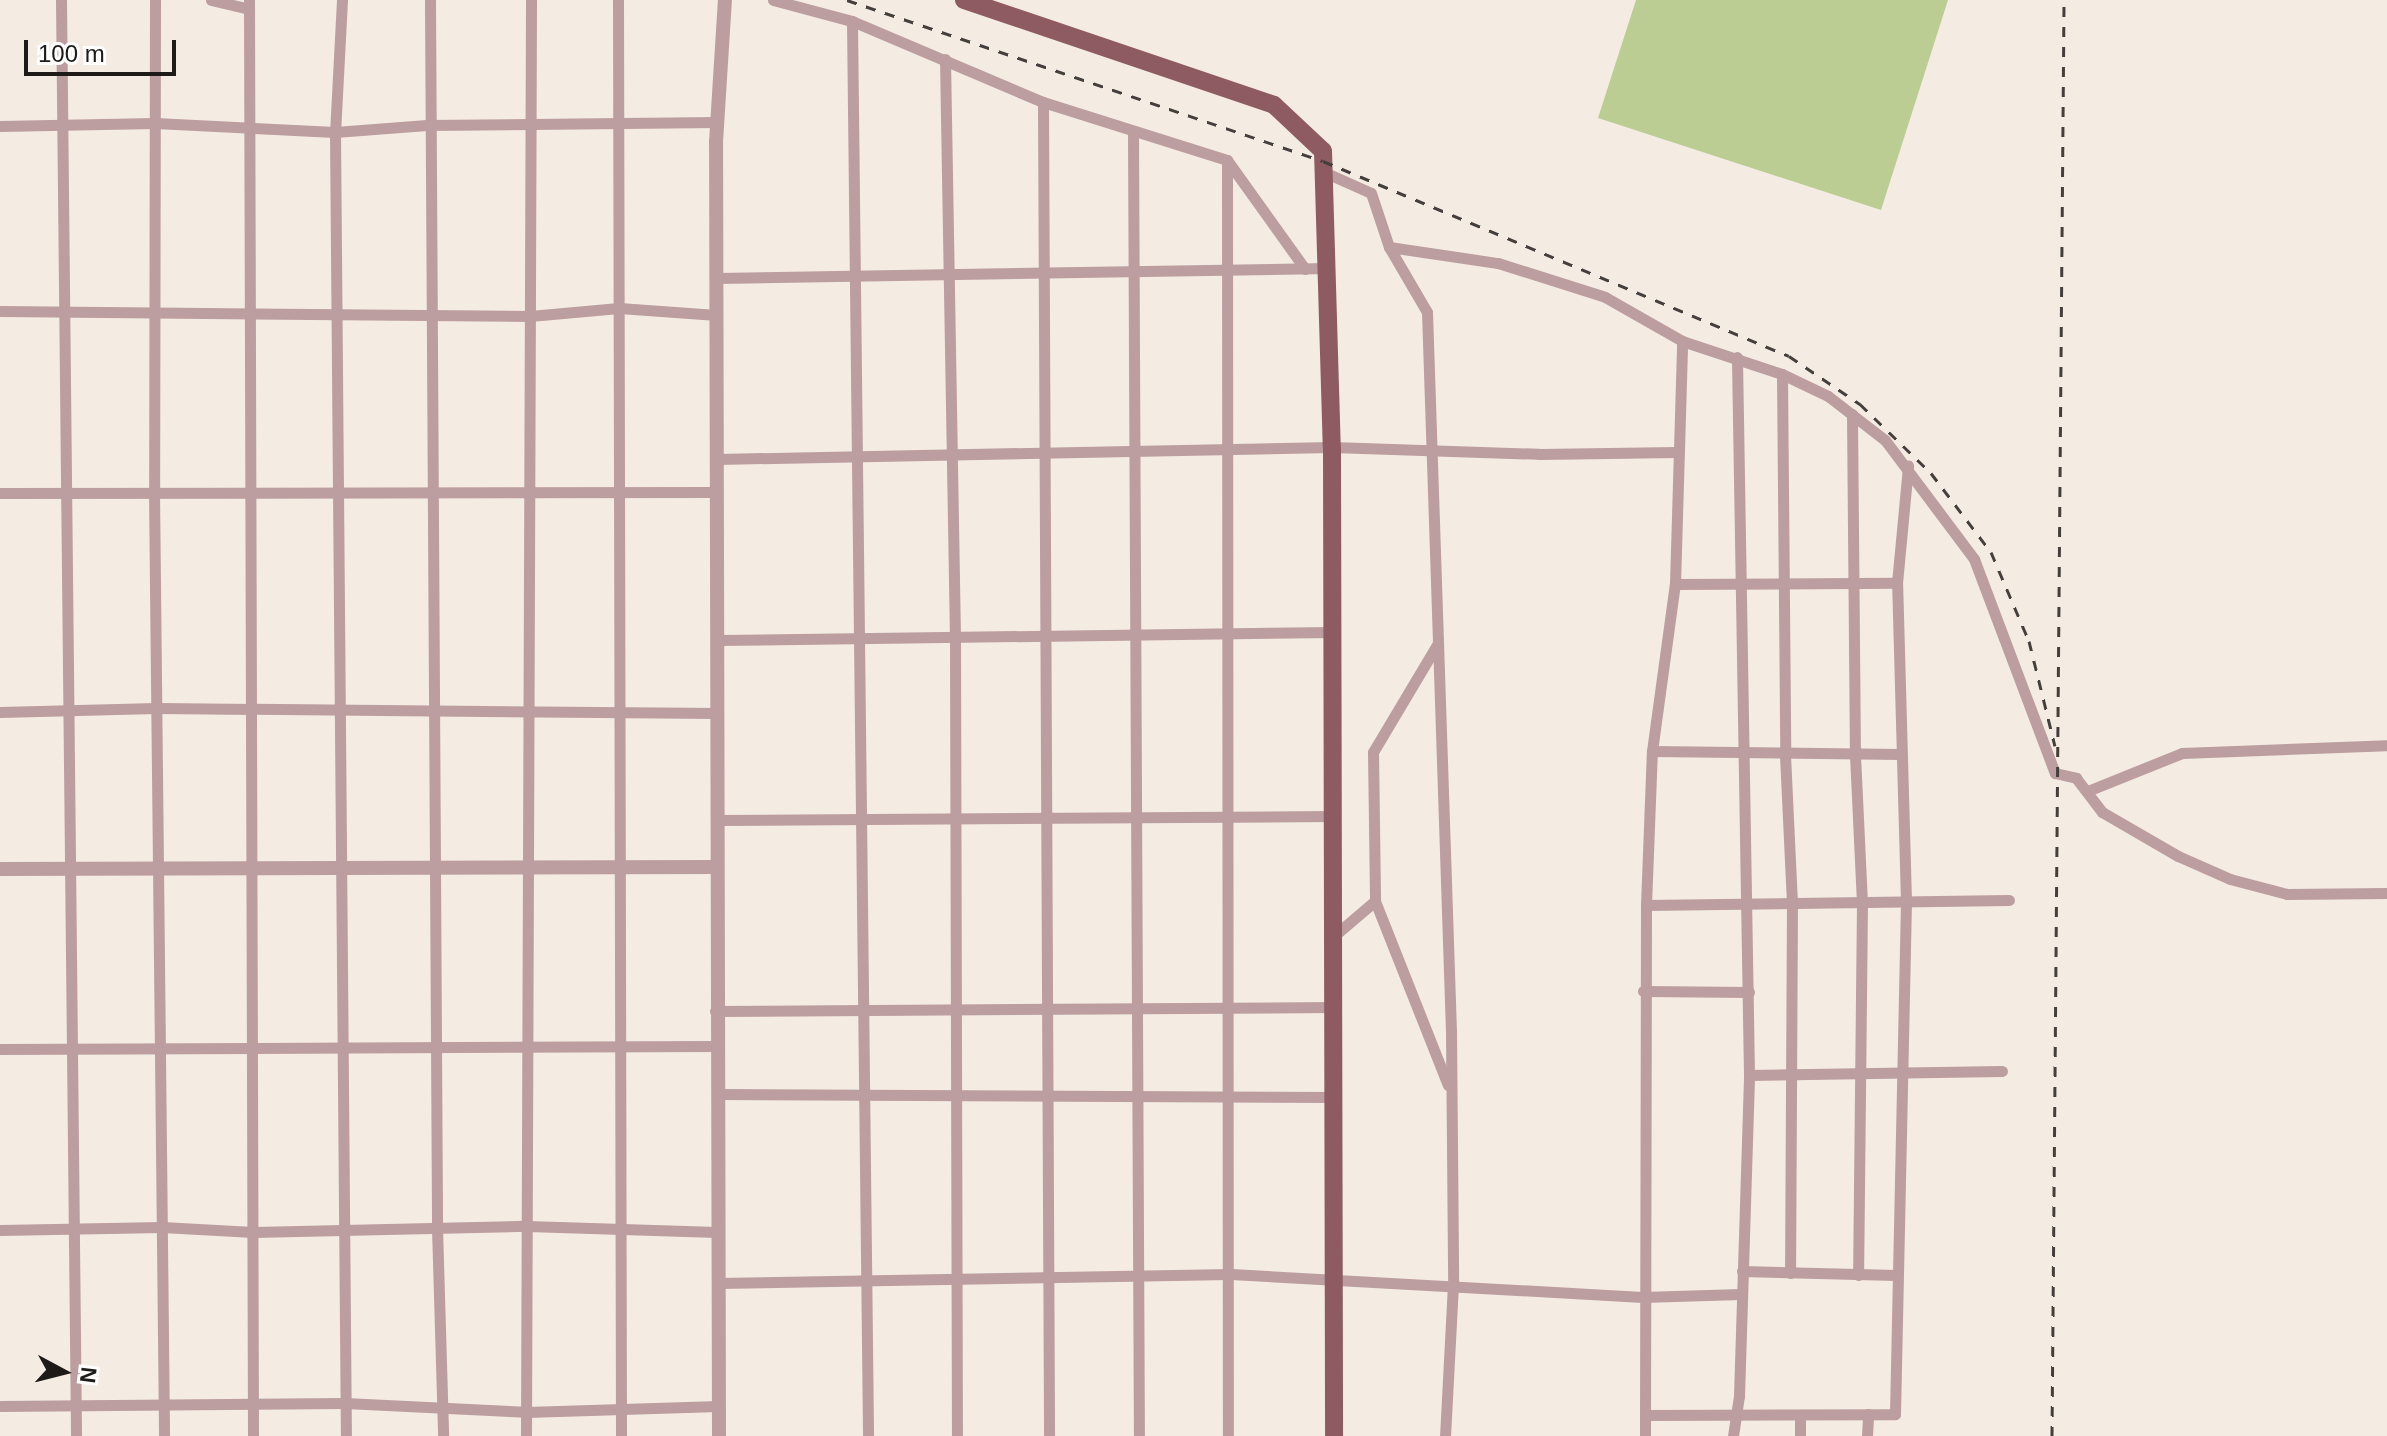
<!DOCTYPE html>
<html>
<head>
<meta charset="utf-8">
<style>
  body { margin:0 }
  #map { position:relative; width:2387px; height:1436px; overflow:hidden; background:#f4ebe3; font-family:Arial,sans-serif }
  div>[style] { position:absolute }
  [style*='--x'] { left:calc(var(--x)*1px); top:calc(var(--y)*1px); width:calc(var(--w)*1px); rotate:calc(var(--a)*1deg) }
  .green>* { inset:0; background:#bccd93 }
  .minor>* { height:11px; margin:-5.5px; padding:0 5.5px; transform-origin:5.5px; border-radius:5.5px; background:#bc9da0 }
  .tertiary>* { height:14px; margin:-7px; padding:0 7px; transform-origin:7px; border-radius:7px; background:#bc9da0 }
  .primary>* { height:18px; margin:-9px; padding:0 9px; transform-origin:9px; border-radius:9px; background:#8f5b62 }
  .rail>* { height:3px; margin-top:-1.5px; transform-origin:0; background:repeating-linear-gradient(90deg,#443f3c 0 10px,transparent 0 20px) }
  span { translate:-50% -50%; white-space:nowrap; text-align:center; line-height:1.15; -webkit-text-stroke:8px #fff; paint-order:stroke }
  .north { position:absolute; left:24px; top:1332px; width:80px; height:80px; -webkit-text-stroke:6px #fff; paint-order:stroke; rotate:97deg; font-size:22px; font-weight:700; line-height:32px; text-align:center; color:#1d1a18 }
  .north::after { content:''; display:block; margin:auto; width:28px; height:36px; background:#1d1a18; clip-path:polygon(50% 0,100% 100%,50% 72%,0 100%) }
  .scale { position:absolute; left:24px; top:40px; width:152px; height:36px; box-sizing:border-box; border:4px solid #1d1a18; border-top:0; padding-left:10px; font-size:24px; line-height:28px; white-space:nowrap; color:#1d1a18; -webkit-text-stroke:6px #fff; paint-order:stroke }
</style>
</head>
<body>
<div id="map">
  <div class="green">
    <div style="clip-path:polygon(1636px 0,1948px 0,1881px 210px,1598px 118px)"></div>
  </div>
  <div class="minor">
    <div style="--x:61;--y:0;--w:1436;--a:89.4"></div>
    <div style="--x:155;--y:0;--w:491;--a:90.1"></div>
    <div style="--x:154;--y:491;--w:945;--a:89.39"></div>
    <div style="--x:211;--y:0;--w:39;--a:13"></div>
    <div style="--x:249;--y:0;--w:1436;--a:89.84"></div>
    <div style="--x:342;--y:0;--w:132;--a:93"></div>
    <div style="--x:335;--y:132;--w:1304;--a:89.52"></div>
    <div style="--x:430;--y:0;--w:1228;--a:89.67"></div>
    <div style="--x:437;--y:1228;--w:208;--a:88.3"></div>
    <div style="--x:618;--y:0;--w:1436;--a:89.88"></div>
    <div style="--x:773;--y:0;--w:82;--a:14.9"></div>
    <div style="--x:852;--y:21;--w:207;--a:23"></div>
    <div style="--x:1043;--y:102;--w:193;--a:17.5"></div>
    <div style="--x:1227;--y:160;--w:134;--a:54.4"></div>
    <div style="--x:852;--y:21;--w:1415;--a:89.35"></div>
    <div style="--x:945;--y:59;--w:578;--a:89.01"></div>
    <div style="--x:955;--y:637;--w:799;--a:89.86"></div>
    <div style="--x:1043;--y:102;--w:1334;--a:89.74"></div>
    <div style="--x:0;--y:126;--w:155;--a:-1.1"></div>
    <div style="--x:155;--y:123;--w:180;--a:2.9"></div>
    <div style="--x:335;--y:132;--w:92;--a:-4.4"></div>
    <div style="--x:427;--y:125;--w:290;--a:-0.6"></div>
    <div style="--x:1133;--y:133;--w:1303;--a:89.74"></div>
    <div style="--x:1227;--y:160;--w:1276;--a:89.96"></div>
    <div style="--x:1324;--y:172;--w:51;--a:24.1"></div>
    <div style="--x:1371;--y:193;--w:57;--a:71.6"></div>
    <div style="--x:1389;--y:247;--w:75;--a:59.7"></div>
    <div style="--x:1427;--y:312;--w:720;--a:88.09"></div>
    <div style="--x:1451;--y:1032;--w:252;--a:89.5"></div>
    <div style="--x:1453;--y:1284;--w:152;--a:93"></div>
    <div style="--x:1389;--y:247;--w:110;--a:8.4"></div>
    <div style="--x:1498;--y:263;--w:112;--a:17.6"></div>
    <div style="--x:1605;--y:297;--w:89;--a:29.7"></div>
    <div style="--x:1682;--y:341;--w:105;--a:18.3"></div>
    <div style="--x:1782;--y:374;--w:51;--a:25.6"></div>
    <div style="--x:1828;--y:396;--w:72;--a:37.7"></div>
    <div style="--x:1885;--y:440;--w:149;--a:53.2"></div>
    <div style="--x:1974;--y:559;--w:229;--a:69.3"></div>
    <div style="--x:2055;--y:773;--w:22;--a:13"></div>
    <div style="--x:2076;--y:778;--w:43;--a:52.6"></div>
    <div style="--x:2102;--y:812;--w:88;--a:30.1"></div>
    <div style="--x:2178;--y:856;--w:57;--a:23.9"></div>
    <div style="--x:2230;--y:879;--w:59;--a:14.7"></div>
    <div style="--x:2287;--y:894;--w:100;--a:-0.6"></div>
    <div style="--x:717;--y:278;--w:612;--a:-0.94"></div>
    <div style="--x:0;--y:311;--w:530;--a:0.54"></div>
    <div style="--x:530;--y:316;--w:89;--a:-5.1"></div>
    <div style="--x:619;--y:308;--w:98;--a:4.1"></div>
    <div style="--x:1782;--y:374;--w:381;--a:89.5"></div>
    <div style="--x:1785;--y:755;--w:148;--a:87.3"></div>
    <div style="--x:1792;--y:903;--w:370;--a:90.3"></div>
    <div style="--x:1852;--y:414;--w:341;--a:89.5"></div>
    <div style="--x:1855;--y:755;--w:147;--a:87.3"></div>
    <div style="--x:1862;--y:902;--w:373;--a:90.6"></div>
    <div style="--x:717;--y:459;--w:615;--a:-1.12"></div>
    <div style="--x:1332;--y:447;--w:207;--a:1.9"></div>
    <div style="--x:1539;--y:454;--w:138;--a:-0.8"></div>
    <div style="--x:0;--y:493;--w:717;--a:-0.08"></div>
    <div style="--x:1675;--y:584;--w:222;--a:-0.3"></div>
    <div style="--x:717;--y:640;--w:616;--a:-0.74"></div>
    <div style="--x:1438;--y:643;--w:127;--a:120.8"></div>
    <div style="--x:1373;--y:752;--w:149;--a:89.2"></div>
    <div style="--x:1375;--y:901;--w:198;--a:68.4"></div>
    <div style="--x:0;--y:712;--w:156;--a:-1.5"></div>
    <div style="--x:156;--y:708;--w:561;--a:0.51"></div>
    <div style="--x:1652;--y:751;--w:248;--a:0.7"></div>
    <div style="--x:2090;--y:790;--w:99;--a:-21.9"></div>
    <div style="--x:2182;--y:753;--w:205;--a:-2.2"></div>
    <div style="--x:718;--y:820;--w:616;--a:-0.37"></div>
    <div style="--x:1646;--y:905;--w:363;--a:-0.8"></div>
    <div style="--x:1335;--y:935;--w:52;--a:-40.4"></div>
    <div style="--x:1643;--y:991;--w:106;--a:0.5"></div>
    <div style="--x:715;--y:1011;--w:621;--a:-0.37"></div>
    <div style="--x:0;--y:1049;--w:716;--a:-0.24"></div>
    <div style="--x:1749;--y:1075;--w:253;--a:-0.9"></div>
    <div style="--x:717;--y:1094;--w:619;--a:0.28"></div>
    <div style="--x:0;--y:1230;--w:162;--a:-1.1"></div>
    <div style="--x:162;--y:1227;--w:91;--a:3.1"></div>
    <div style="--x:253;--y:1232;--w:274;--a:-1.3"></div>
    <div style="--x:527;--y:1226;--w:190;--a:1.8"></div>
    <div style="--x:1742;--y:1271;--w:154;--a:1.5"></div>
    <div style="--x:717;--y:1283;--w:514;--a:-1"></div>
    <div style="--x:1231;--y:1274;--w:412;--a:3.2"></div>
    <div style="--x:1642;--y:1297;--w:99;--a:-1.7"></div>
    <div style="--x:0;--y:1406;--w:345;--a:-0.5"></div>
    <div style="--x:345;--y:1403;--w:181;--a:2.8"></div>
    <div style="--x:526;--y:1412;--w:193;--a:-1.8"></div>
    <div style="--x:1645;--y:1415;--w:250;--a:-0.2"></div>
    <div style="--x:1895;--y:1414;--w:513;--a:-88.77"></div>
    <div style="--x:1906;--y:901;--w:318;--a:-91.6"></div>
    <div style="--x:1897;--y:583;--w:118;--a:-84.6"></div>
    <div style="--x:1800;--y:1415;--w:21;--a:90"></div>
    <div style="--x:526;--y:1436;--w:1436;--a:-89.8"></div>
    <div style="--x:1645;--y:1436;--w:531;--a:-89.89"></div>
    <div style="--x:1646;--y:905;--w:154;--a:-87.8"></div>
    <div style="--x:1652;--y:751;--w:169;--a:-82.2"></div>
    <div style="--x:1675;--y:584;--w:243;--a:-88.3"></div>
    <div style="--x:1733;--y:1436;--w:40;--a:-81.5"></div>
    <div style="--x:1739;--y:1396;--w:321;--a:-88.2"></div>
    <div style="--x:1749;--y:1075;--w:718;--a:-90.96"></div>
    <div style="--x:1867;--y:1436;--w:22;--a:-87"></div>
  </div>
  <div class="tertiary">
    <div style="--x:0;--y:869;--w:717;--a:-0.16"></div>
    <div style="--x:719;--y:1436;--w:1294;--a:-90.13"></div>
    <div style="--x:716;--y:142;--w:142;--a:-86.4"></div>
  </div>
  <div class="primary">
    <div style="--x:964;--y:0;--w:327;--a:18.7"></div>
    <div style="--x:1274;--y:105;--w:67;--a:43.2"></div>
    <div style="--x:1323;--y:151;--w:296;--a:88.3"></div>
    <div style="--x:1332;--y:447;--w:989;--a:89.88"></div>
  </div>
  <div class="rail">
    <div style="--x:847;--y:0;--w:502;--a:18.69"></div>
    <div style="--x:1323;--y:161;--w:505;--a:22.71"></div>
    <div style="--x:1789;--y:356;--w:86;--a:34.1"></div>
    <div style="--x:1860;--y:404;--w:99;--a:44.2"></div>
    <div style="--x:1931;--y:473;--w:99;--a:52.8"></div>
    <div style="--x:1991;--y:552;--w:97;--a:66.9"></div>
    <div style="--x:2029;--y:641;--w:108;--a:76.1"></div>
    <div style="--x:2052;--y:1436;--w:1436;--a:-89.52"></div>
  </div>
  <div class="north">N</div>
  <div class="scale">100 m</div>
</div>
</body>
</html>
